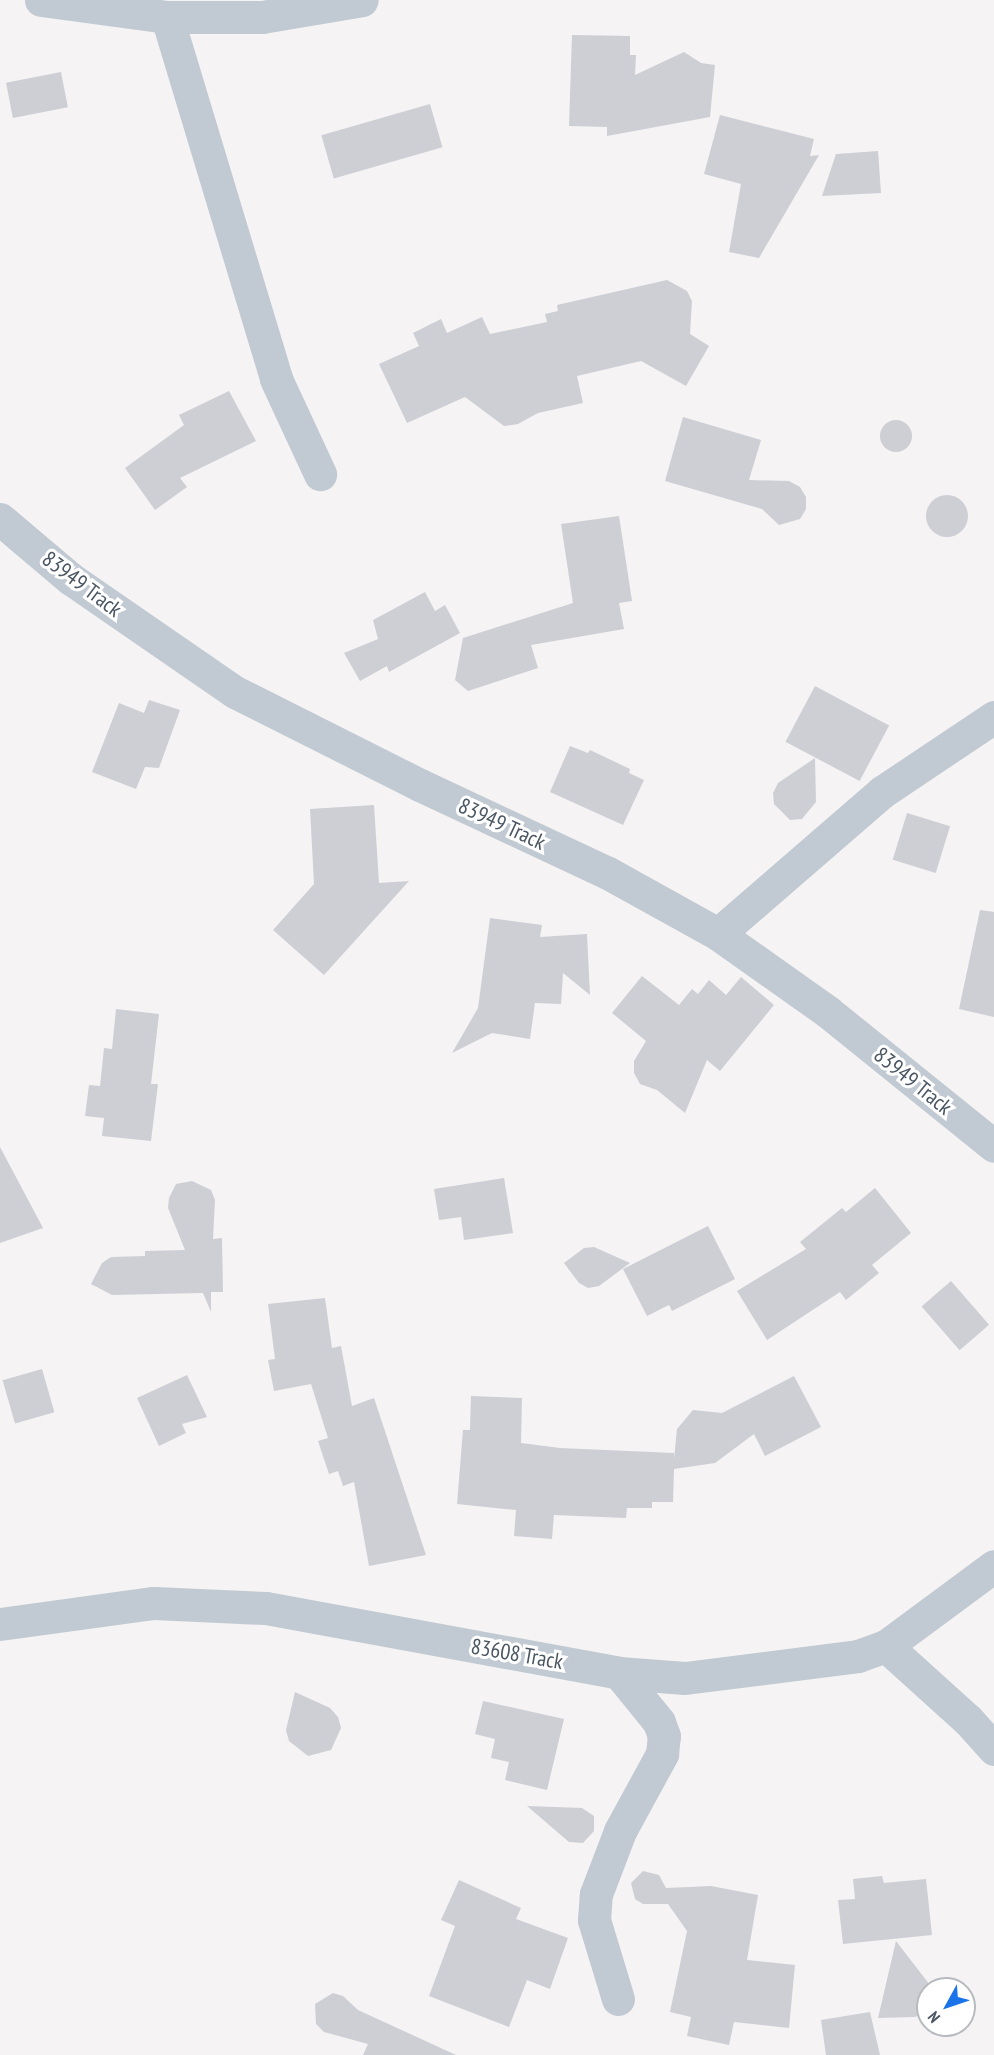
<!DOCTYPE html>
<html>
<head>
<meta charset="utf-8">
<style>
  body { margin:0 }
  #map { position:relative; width:994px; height:2055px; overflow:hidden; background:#f5f3f3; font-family:"PT Sans Narrow",sans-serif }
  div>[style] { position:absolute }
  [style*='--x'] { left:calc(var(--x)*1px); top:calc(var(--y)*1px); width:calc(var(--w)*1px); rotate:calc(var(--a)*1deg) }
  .building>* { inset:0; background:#cdcfd5; transform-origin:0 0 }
  .round { border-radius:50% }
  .minor>* { height:33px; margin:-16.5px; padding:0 16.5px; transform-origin:16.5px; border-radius:16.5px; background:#c1cad2 }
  span { translate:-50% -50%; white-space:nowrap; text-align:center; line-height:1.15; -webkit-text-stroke:6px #fff; paint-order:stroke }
  .street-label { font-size:22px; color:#4a5661 }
  .north { position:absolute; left:916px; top:1977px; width:60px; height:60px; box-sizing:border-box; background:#fff; border:2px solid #b7bbc0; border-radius:50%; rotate:230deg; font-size:16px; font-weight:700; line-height:24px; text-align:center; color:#4a5661 }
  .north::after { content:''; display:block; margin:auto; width:21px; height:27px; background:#1a73e8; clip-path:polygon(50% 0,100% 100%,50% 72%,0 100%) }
</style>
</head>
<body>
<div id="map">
  <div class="building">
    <div style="clip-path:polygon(572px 35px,630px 36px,630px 55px,636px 55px,635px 75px,684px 52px,701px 63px,715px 65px,710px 117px,607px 136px,607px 127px,569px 126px)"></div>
    <div style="left:61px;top:72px;width:36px;height:56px;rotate:79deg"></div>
    <div style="left:430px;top:104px;width:45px;height:113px;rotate:74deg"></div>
    <div style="clip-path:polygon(720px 115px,814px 139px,810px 156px,819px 155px,759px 258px,729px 252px,741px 184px,704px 174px)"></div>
    <div style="clip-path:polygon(878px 151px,881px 193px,822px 196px,836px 154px)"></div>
    <div style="clip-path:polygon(667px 280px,687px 291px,692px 301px,690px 334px,709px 346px,686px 386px,641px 361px,577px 376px,583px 403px,538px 413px,518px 424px,504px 426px,465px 397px,407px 423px,379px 364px,419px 346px,413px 333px,441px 319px,447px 333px,482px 317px,490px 334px,547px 322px,545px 314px,558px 311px,557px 305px)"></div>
    <div style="clip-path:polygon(229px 391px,256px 441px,180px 478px,187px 487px,155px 510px,125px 468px,184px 425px,179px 415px)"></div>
    <div style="clip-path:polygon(683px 417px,761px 440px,749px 480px,789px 481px,800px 487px,806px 497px,806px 509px,800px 519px,779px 525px,762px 509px,665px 481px)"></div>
    <div class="round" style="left:880px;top:420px;width:32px;height:32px"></div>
    <div class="round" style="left:926px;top:495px;width:42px;height:42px"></div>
    <div style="clip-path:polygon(619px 516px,632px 601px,619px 603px,624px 629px,531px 645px,538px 668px,468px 691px,455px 680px,463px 638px,573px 603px,561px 524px)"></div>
    <div style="clip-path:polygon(425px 592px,435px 611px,445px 605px,460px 633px,389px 672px,387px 666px,360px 681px,344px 653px,378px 639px,373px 620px)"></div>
    <div style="left:815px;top:686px;width:84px;height:63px;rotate:28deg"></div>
    <div style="clip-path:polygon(149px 700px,180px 710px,159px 768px,145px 767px,136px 789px,92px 772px,119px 703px,144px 713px)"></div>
    <div style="clip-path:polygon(570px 746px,588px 753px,590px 750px,630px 769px,629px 773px,644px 780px,623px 825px,550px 792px)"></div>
    <div style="clip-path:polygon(815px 758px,816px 802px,802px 819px,790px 820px,774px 804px,773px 793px,778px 783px)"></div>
    <div style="clip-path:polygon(374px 805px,379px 883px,409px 881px,324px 975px,273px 930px,314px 884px,310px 809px)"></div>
    <div style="left:907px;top:813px;width:45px;height:49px;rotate:17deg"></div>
    <div style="clip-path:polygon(980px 910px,994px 912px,994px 1017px,959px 1009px)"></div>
    <div style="clip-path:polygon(490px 918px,542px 925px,540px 937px,587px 934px,590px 995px,563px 973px,561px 1004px,535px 1003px,530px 1039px,492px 1033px,452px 1053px,478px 1008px)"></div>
    <div style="clip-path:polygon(642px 976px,679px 1005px,692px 989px,698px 994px,709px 980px,726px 995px,741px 977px,774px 1005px,720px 1071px,707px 1060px,685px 1113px,657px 1090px,640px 1084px,634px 1073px,634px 1061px,646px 1041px,612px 1013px)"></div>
    <div style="clip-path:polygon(116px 1009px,159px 1014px,151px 1084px,158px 1084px,151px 1141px,102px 1136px,104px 1118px,85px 1116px,89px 1085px,100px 1086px,104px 1048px,112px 1049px)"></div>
    <div style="clip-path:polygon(0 1147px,43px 1228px,0 1243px)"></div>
    <div style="clip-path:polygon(504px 1178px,513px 1233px,464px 1240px,461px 1217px,439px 1220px,434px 1189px)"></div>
    <div style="clip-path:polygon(192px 1181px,211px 1190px,215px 1200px,213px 1239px,222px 1238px,223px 1292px,211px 1292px,211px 1312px,203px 1293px,112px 1295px,91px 1284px,102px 1263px,111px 1257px,145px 1256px,145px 1251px,185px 1250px,168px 1208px,169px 1198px,176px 1184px)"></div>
    <div style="clip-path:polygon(875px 1188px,911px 1233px,872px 1265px,879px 1273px,846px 1300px,840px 1292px,767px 1340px,737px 1291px,806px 1249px,800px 1242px,842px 1208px,846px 1212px)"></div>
    <div style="clip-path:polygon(708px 1226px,735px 1279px,672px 1311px,669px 1305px,647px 1316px,623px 1269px)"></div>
    <div style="clip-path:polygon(594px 1247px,630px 1263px,599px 1286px,588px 1288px,579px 1283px,564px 1263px,584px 1248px)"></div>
    <div style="left:951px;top:1281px;width:58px;height:39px;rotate:49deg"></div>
    <div style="clip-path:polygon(325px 1298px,332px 1348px,341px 1346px,352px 1406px,374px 1398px,426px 1555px,369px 1566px,354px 1482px,343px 1486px,338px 1471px,329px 1474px,318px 1441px,328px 1438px,311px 1384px,274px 1391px,268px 1360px,275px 1359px,268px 1304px)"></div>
    <div style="left:42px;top:1369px;width:45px;height:41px;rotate:74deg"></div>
    <div style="clip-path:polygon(187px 1375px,207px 1417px,182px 1424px,186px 1433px,159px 1446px,137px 1398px)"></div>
    <div style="clip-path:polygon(794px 1376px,821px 1427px,765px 1456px,754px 1434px,715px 1463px,674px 1469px,673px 1502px,652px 1502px,652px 1508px,627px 1508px,626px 1518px,554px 1515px,552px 1539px,514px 1536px,516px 1510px,457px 1504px,463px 1430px,470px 1430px,471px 1396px,522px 1398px,521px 1443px,560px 1448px,674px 1453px,674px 1459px,677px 1429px,693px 1410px,722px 1413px)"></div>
    <div style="clip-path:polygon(295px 1692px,330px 1708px,338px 1717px,341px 1728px,331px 1750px,308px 1756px,289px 1741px,286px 1730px)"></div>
    <div style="clip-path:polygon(483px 1701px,564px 1719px,547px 1790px,505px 1780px,509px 1762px,491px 1758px,495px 1739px,475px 1734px)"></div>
    <div style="clip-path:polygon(527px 1806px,582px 1808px,594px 1816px,594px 1831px,583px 1843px,569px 1842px)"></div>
    <div style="clip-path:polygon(643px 1871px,659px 1875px,666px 1888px,711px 1886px,758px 1895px,747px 1960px,795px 1965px,789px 2028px,734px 2022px,729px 2045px,687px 2036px,691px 2017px,670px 2012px,687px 1931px,668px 1904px,643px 1904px,635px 1899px,631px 1883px)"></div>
    <div style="clip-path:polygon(882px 1876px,884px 1883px,926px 1879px,932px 1935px,843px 1944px,838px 1900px,855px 1899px,853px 1879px)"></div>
    <div style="clip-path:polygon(459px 1880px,521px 1908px,516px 1919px,568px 1938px,550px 1989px,527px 1980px,509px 2027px,429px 1996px,455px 1926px,441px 1920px)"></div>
    <div style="clip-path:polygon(896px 1941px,933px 1989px,928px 1989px,924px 2013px,915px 2017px,878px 2018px)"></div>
    <div style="clip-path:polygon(333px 1993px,343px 1996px,358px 2010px,456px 2055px,363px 2055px,368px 2044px,324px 2032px,316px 2024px,315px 2004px)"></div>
    <div style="clip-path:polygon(870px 2012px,880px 2055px,826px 2055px,821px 2020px)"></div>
  </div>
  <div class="minor">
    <div style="--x:41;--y:0;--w:127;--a:7.7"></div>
    <div style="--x:167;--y:17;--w:95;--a:0"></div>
    <div style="--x:262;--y:17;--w:101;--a:-9.6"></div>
    <div style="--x:167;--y:17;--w:378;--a:73.2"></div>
    <div style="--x:276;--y:379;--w:105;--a:65.1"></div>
    <div style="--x:0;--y:519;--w:93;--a:40.2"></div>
    <div style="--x:71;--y:579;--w:199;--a:34.6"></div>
    <div style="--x:235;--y:692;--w:207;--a:26.7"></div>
    <div style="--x:420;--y:785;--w:208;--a:25.1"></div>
    <div style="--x:608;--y:873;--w:126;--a:29"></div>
    <div style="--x:718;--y:934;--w:135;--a:35.3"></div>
    <div style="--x:828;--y:1012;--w:213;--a:38.9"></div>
    <div style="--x:718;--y:934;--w:217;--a:-40.9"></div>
    <div style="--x:882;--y:792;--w:135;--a:-33.8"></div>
    <div style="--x:0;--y:1624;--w:155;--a:-7.8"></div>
    <div style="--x:154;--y:1603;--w:112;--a:2.6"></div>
    <div style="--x:266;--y:1608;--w:359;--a:10.4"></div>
    <div style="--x:619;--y:1673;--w:66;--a:4.3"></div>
    <div style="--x:685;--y:1678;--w:174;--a:-7.2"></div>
    <div style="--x:858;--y:1656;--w:30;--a:-20"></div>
    <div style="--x:886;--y:1646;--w:134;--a:-36.5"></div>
    <div style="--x:886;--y:1646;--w:110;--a:42.1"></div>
    <div style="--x:968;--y:1720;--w:39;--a:48"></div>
    <div style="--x:618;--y:1999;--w:83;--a:-106.9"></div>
    <div style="--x:594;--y:1920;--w:26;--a:-86"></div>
    <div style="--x:596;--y:1894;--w:67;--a:-69.1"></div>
    <div style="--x:620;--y:1831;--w:88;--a:-61.4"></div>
    <div style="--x:662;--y:1754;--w:18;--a:-84"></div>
    <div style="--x:664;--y:1736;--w:15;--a:-110"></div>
    <div style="--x:659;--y:1722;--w:63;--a:-129.2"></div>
  </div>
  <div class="street-label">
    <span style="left:82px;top:584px;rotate:37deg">83949 Track</span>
    <span style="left:502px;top:824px;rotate:25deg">83949 Track</span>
    <span style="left:913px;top:1081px;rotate:39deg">83949 Track</span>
    <span style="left:517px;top:1654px;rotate:10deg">83608 Track</span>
  </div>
  <div class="north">N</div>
</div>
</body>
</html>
